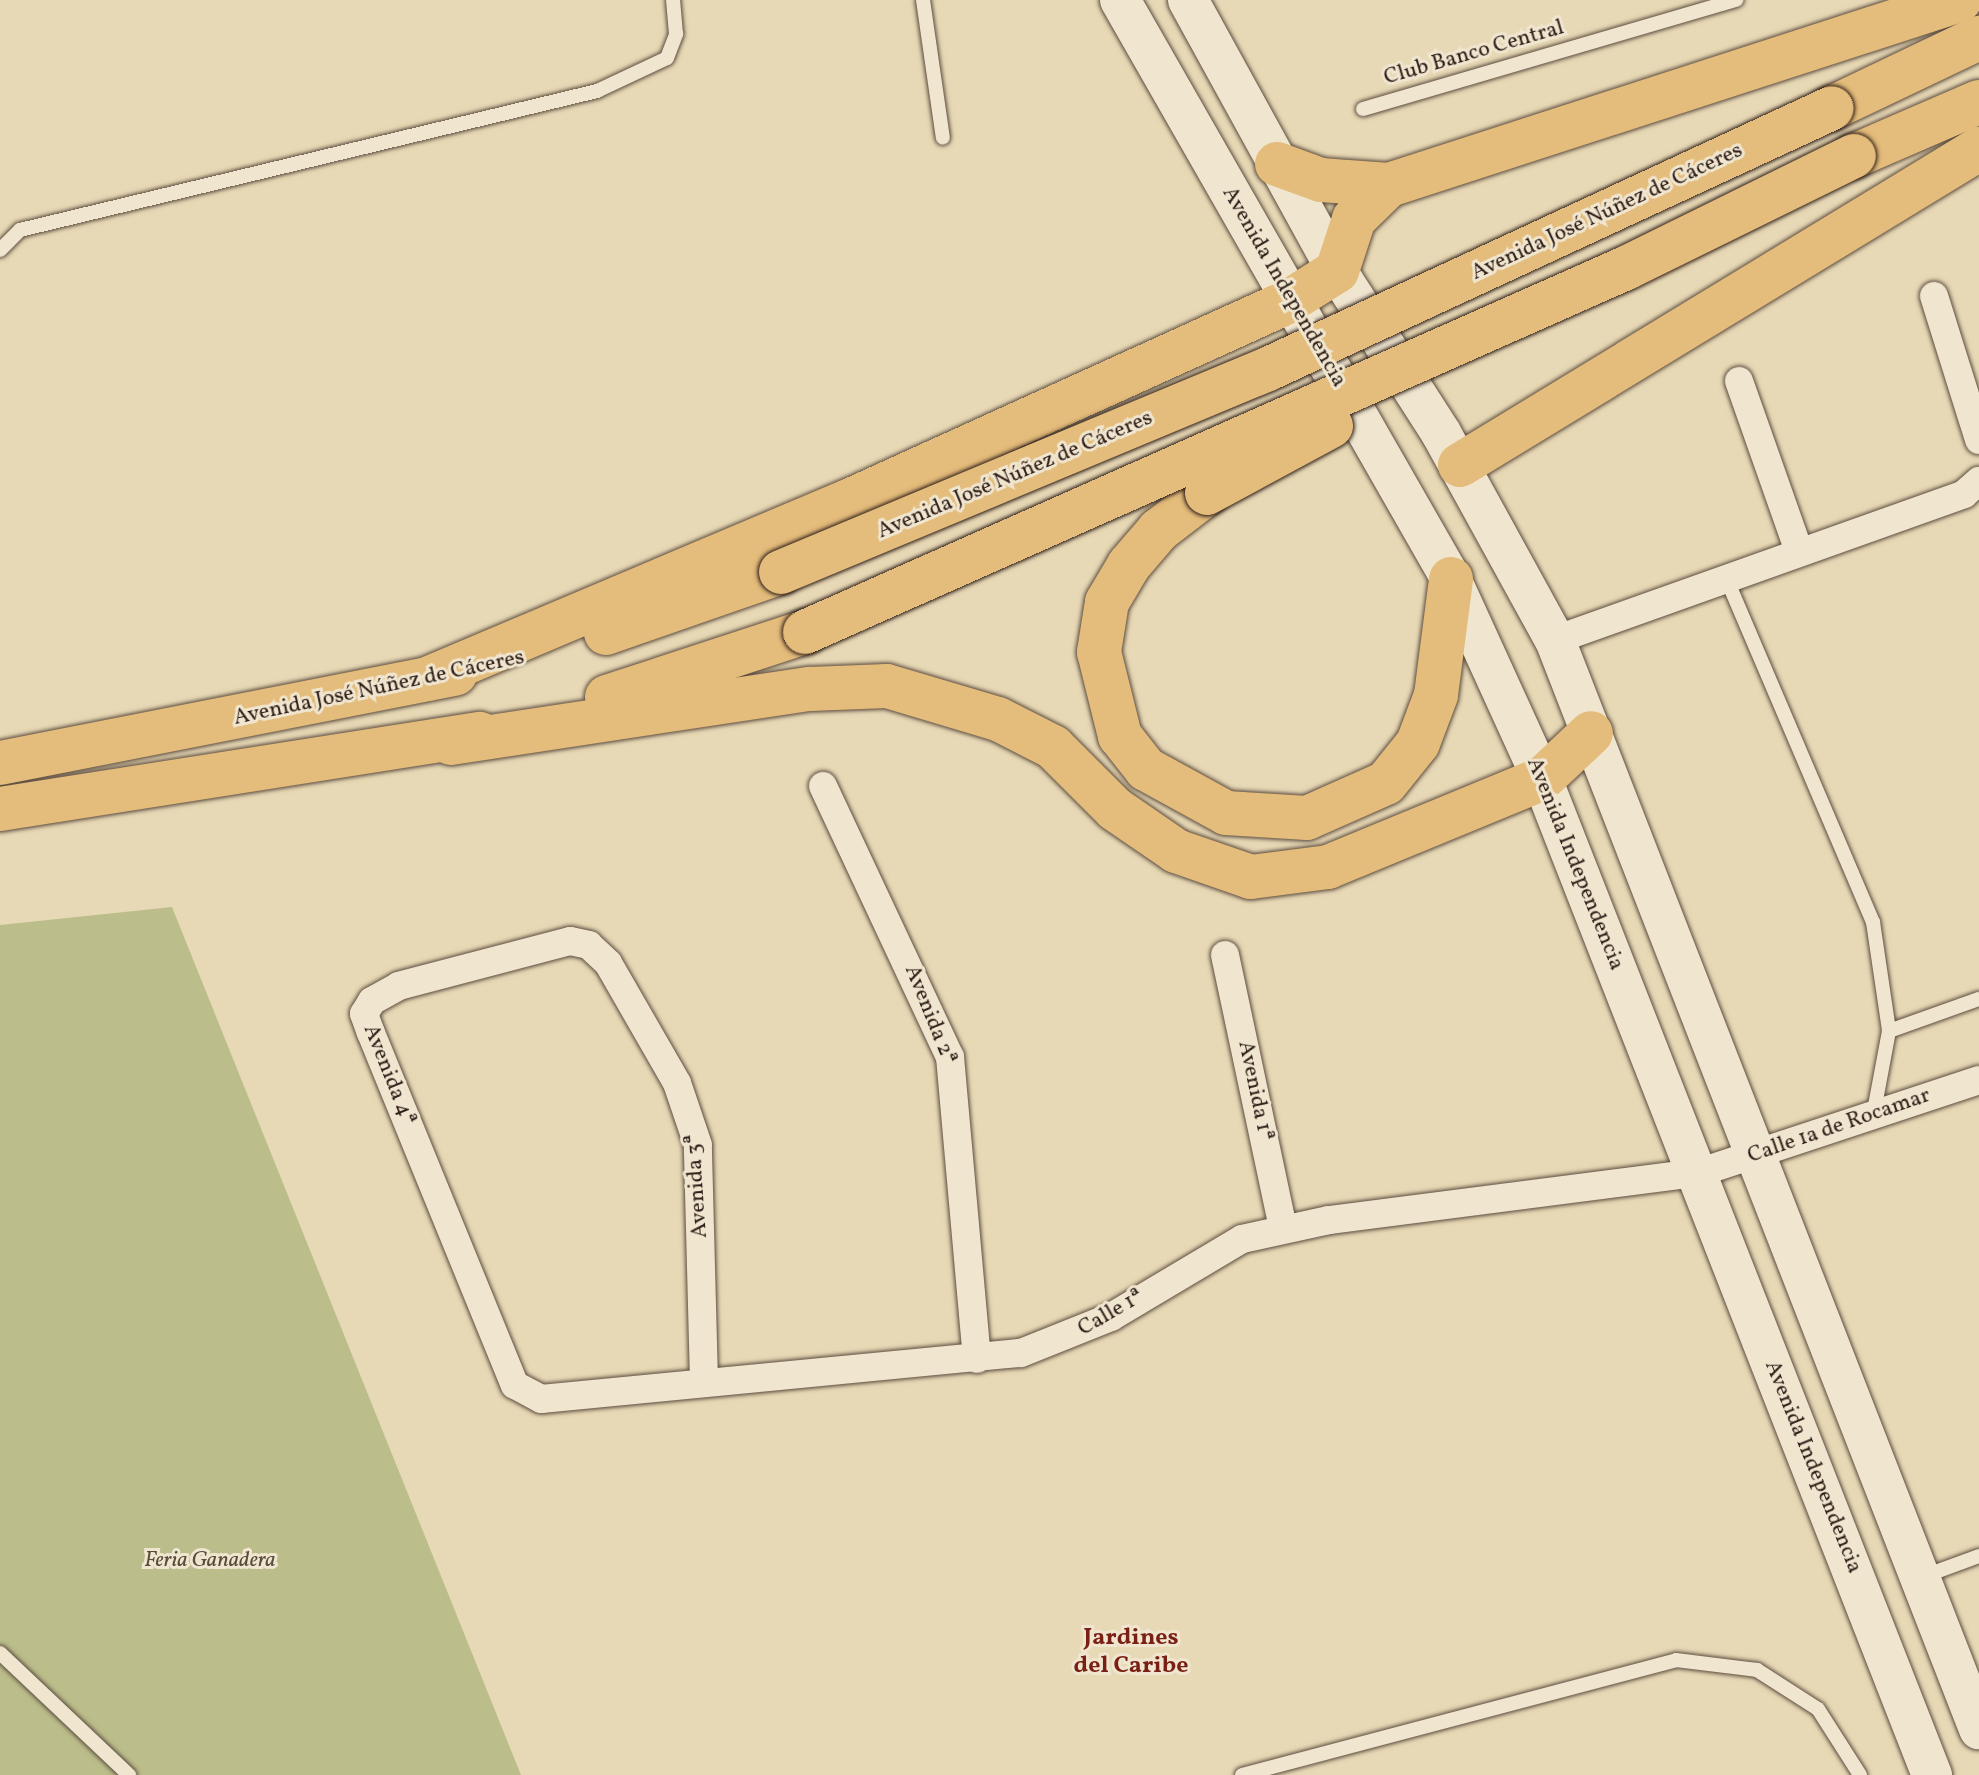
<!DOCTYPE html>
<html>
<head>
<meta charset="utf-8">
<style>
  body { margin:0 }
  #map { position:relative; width:1979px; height:1775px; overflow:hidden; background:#e8d9b6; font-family:Vollkorn,serif }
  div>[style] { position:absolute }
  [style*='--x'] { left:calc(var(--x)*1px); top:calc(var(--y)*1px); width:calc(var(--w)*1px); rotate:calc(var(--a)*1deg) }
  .green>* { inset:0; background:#bbbe8b }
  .roads { filter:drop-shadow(0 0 2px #5c4c3f) drop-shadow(0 0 2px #5c4c3f) }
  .service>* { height:14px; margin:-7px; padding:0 7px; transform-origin:7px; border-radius:7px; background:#f0e6d0 }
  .minor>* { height:28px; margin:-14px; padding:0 14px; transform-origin:14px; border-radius:14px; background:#f0e6d0 }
  .secondary>* { height:40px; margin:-20px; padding:0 20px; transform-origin:20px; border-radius:20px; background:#f0e6d0 }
  .primary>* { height:44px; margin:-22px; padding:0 22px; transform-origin:22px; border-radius:22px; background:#e4bc7b }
  .bridges { filter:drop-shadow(0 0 2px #2e1d17) drop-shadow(0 0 2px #2e1d17) }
  .primary-bridge>* { height:44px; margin:-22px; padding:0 22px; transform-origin:22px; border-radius:22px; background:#e4bc7b }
  span { translate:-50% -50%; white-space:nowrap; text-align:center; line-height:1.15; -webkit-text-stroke:6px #f0e6d0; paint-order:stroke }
  .street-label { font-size:22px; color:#2e1d17 }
  .park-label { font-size:22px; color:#584d3a; font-style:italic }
  .neighbourhood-label { font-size:24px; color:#7a1f14; font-weight:700 }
</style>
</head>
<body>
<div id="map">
  <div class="green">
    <div style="clip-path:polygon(172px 907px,521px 1775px,0 1775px,0 925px)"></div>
  </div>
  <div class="roads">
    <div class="service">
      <div style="--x:923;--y:0;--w:139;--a:81.8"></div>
      <div style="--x:1363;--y:109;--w:389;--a:-16.3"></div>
      <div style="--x:0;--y:250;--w:28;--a:-45"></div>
      <div style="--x:20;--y:230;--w:594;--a:-13.54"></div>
      <div style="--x:597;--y:91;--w:77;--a:-25.2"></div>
      <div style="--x:667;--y:58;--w:26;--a:-69"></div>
      <div style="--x:676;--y:34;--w:34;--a:-95"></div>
      <div style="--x:1727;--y:580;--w:372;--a:66.9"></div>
      <div style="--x:1873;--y:922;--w:110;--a:81.6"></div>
      <div style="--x:1889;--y:1031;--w:81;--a:100.6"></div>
      <div style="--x:1889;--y:1031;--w:96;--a:-19.6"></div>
      <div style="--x:1922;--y:1577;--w:61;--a:-20.2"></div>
      <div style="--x:0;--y:1653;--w:178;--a:43.4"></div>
      <div style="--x:1242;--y:1775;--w:449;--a:-14.8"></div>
      <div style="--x:1676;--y:1660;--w:82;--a:7"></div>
      <div style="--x:1757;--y:1670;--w:72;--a:32.6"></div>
      <div style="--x:1818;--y:1709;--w:78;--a:57.5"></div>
    </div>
    <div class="minor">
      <div style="--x:1934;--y:296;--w:151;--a:72.6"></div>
      <div style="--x:1739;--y:381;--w:180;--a:70.6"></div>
      <div style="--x:1555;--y:640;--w:434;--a:-19.6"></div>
      <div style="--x:1964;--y:494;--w:20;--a:-41"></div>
      <div style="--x:823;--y:786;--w:299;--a:64.9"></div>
      <div style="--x:950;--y:1057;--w:303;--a:84.9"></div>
      <div style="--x:1225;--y:955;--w:278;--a:78"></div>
      <div style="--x:704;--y:1382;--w:237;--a:-91.5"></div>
      <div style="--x:698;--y:1145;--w:65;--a:-108.7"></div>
      <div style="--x:677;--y:1083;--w:138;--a:-119.9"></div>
      <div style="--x:608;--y:963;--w:26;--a:-137"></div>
      <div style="--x:589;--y:945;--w:19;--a:-168"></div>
      <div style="--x:570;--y:941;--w:177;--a:165.3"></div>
      <div style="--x:399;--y:986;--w:31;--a:151"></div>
      <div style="--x:372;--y:1001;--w:15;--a:122"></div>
      <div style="--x:364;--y:1014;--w:20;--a:70"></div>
      <div style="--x:371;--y:1033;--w:380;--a:67.8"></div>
      <div style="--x:515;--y:1385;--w:30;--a:28"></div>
      <div style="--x:541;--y:1399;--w:482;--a:-5.5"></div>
      <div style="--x:1021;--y:1353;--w:97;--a:-21.8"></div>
      <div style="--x:1111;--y:1317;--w:152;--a:-30.8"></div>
      <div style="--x:1242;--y:1239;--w:89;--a:-12.3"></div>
      <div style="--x:1329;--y:1220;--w:372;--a:-7.3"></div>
      <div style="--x:1698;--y:1173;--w:296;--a:-18.3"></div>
    </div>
    <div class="secondary">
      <div style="--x:1120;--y:0;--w:667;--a:60.24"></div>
      <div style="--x:1451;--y:579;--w:220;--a:65.5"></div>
      <div style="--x:1542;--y:779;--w:1070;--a:68.62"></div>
      <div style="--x:1188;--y:0;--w:309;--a:61.2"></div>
      <div style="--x:1337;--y:271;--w:193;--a:57.3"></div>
      <div style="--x:1441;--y:433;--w:236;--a:61.2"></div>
      <div style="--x:1555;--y:640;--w:1169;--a:68.73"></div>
    </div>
    <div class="primary">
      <div style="--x:1832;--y:108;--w:163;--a:-25.5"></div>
      <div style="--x:1854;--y:156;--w:136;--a:-23.4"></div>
      <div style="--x:1277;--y:164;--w:47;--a:20"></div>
      <div style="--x:1321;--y:180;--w:68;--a:4.2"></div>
      <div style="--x:1389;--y:185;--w:600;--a:-17.95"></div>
      <div style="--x:1460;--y:465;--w:608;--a:-31.34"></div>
      <div style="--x:1207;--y:493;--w:61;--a:142.4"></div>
      <div style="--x:1159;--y:530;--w:46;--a:130.6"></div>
      <div style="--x:1129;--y:565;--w:43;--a:120.7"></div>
      <div style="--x:1107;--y:602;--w:51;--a:99.1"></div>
      <div style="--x:1099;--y:652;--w:87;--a:76"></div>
      <div style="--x:1120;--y:736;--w:42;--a:51.8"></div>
      <div style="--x:1146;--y:769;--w:91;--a:28.8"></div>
      <div style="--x:1226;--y:813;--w:81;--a:3.5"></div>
      <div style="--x:1307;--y:818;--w:86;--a:-23.9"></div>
      <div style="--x:1386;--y:783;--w:51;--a:-51.3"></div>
      <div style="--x:1418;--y:743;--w:51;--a:-69.4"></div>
      <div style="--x:1436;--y:695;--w:117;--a:-82.6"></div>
      <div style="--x:606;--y:633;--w:185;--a:-19.2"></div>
      <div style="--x:427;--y:679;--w:460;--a:-22.9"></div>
      <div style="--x:851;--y:500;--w:483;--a:-24.4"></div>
      <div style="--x:1291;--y:300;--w:54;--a:-32.2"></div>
      <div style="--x:1337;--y:271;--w:55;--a:-71.9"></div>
      <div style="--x:1354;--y:219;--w:49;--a:-44.2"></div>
      <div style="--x:607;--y:697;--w:208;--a:-18.2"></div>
      <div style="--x:451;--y:743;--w:363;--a:-8.6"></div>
      <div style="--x:810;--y:689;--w:77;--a:-2.2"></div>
      <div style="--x:887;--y:686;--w:116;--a:16.6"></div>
      <div style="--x:998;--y:719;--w:62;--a:27"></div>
      <div style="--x:1053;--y:747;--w:88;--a:45"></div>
      <div style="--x:1115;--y:809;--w:74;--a:34.5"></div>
      <div style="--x:1176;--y:851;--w:79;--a:19.1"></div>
      <div style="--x:1251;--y:877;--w:78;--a:-7.4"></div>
      <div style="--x:1328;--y:867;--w:231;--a:-22.4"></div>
      <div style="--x:1542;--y:779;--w:67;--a:-43.2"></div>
      <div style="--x:0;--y:763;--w:464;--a:-11.1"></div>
      <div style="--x:0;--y:809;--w:486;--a:-8.9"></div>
    </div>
  </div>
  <div class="bridges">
    <div class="primary-bridge">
      <div style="--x:1207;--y:493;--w:141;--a:-28.4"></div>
      <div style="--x:781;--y:572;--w:528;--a:-22.63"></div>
      <div style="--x:1268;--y:369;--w:621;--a:-24.83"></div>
      <div style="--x:805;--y:632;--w:898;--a:-23.91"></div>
      <div style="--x:1626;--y:268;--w:254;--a:-26.2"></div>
    </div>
  </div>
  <div class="street-label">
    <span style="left:1474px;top:53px;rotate:-16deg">Club Banco Central</span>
    <span style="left:1607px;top:212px;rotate:-25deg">Avenida José Núñez de Cáceres</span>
    <span style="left:1284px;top:287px;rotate:60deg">Avenida Independencia</span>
    <span style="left:1015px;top:475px;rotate:-23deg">Avenida José Núñez de Cáceres</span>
    <span style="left:379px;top:688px;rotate:-12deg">Avenida José Núñez de Cáceres</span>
    <span style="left:1575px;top:864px;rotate:68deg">Avenida Independencia</span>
    <span style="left:930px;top:1015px;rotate:68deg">Avenida 2ª</span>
    <span style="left:389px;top:1075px;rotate:68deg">Avenida 4ª</span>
    <span style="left:1255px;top:1091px;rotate:78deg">Avenida 1ª</span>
    <span style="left:1839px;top:1126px;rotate:-19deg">Calle 1a de Rocamar</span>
    <span style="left:697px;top:1186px;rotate:-94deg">Avenida 3ª</span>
    <span style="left:1111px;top:1313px;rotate:-30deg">Calle 1ª</span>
    <span style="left:1813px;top:1467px;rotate:68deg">Avenida Independencia</span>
  </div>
  <div class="park-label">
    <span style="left:210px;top:1561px">Feria Ganadera</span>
  </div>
  <div class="neighbourhood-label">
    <span style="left:1131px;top:1653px">Jardines<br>del Caribe</span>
  </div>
</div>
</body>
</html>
